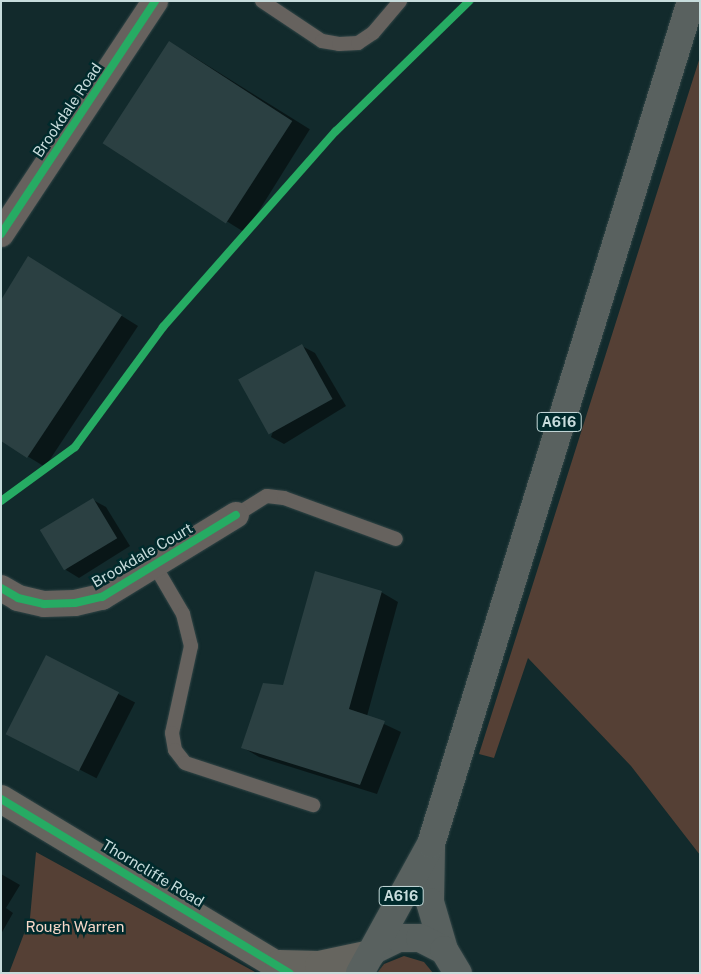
<!DOCTYPE html>
<html>
<head>
<meta charset="utf-8">
<style>
  body { margin:0 }
  #map { position:relative; width:701px; height:974px; overflow:hidden; background:#122a2c; font-family:"Public Sans",sans-serif }
  div>[style] { position:absolute }
  [style*='--x'] { left:calc(var(--x)*1px); top:calc(var(--y)*1px); width:calc(var(--w)*1px); rotate:calc(var(--a)*1deg) }
  .green>* { inset:0; background:#554035 }
  .shadow>* { inset:0; background:#0007; transform-origin:0 0 }
  .building>* { inset:0; background:#2b4042; transform-origin:0 0 }
  .roads { filter:drop-shadow(0 0 1px #314546) drop-shadow(0 0 1px #314546) }
  .lane>* { height:14px; margin:-7px; padding:0 7px; transform-origin:7px; border-radius:7px; background:#66625e }
  .street>* { height:26px; margin:-13px; padding:0 13px; transform-origin:13px; border-radius:13px; background:#66625e }
  .secondary>* { height:28px; margin:-14px; padding:0 14px; transform-origin:14px; border-radius:14px; background:#66655f }
  .highway>* { height:28px; margin:-14px; padding:0 14px; transform-origin:14px; border-radius:14px; background:#59615f }
  .cycleway>* { height:8px; margin:-4px; padding:0 4px; transform-origin:4px; border-radius:4px; background:#26ab63 }
  span { translate:-50% -50%; white-space:nowrap; text-align:center; line-height:1.15; -webkit-text-stroke:5px #002a2c; paint-order:stroke }
  .shield-label span { padding:1px 4px; background:#002a2c; border:1px solid; border-radius:4px; -webkit-text-stroke-width:0 }
  .shield-label { font-size:14px; color:#c7dcdc; font-weight:700 }
  .street-label { font-size:15px; color:#c7dcdc }
  .park-label { font-size:15px; color:#f7d7c8 }
  .frame { position:absolute; inset:0; border:2px solid #c7dcdc; pointer-events:none }
</style>
</head>
<body>
<div id="map">
  <div class="green">
    <div style="clip-path:polygon(700px 57px,700px 855px,631px 766px,528px 658px,494px 758px,479px 754px)"></div>
    <div style="clip-path:polygon(36px 852px,255px 972px,9px 973px,30px 918px)"></div>
    <div style="clip-path:polygon(404px 956px,424px 962px,433px 973px,377px 973px,384px 964px)"></div>
  </div>
  <div class="shadow">
    <div style="left:186px;top:52px;width:146px;height:122px;rotate:32deg"></div>
    <div style="clip-path:polygon(45px 268px,138px 326px,45px 467px,1px 440px)"></div>
    <div style="clip-path:polygon(302px 346px,315px 353px,346px 406px,284px 444px,271px 437px)"></div>
    <div style="clip-path:polygon(93px 500px,106px 507px,130px 546px,79px 578px,66px 570px)"></div>
    <div style="clip-path:polygon(381px 592px,398px 602px,367px 716px,401px 732px,377px 794px,259px 757px,242px 747px,284px 686px)"></div>
    <div style="left:46px;top:657px;width:100px;height:85px;rotate:27deg"></div>
    <div style="clip-path:polygon(1px 874px,20px 885px,6px 908px,13px 913px,1px 934px)"></div>
  </div>
  <div class="building">
    <div style="left:169px;top:41px;width:147px;height:122px;rotate:33deg"></div>
    <div style="clip-path:polygon(28px 256px,122px 315px,27px 458px,1px 441px,1px 300px)"></div>
    <div style="left:302px;top:344px;width:63px;height:73px;rotate:61deg"></div>
    <div style="left:93px;top:498px;width:47px;height:62px;rotate:59deg"></div>
    <div style="clip-path:polygon(315px 571px,382px 591px,349px 709px,385px 721px,360px 785px,241px 748px,263px 683px,283px 685px)"></div>
    <div style="left:46px;top:655px;width:82px;height:89px;rotate:27deg"></div>
  </div>
  <div class="roads">
    <div class="lane">
      <div style="--x:262;--y:1;--w:72;--a:33.7"></div>
      <div style="--x:322;--y:41;--w:17;--a:10"></div>
      <div style="--x:339;--y:44;--w:19;--a:-3"></div>
      <div style="--x:358;--y:43;--w:18;--a:-34"></div>
      <div style="--x:373;--y:33;--w:42;--a:-49.8"></div>
      <div style="--x:236;--y:515;--w:36;--a:-32"></div>
      <div style="--x:267;--y:496;--w:17;--a:7"></div>
      <div style="--x:284;--y:498;--w:119;--a:20.1"></div>
      <div style="--x:155;--y:566;--w:56;--a:59.7"></div>
      <div style="--x:183;--y:614;--w:33;--a:76"></div>
      <div style="--x:191;--y:646;--w:89;--a:102.3"></div>
      <div style="--x:172;--y:733;--w:17;--a:80"></div>
      <div style="--x:175;--y:750;--w:16;--a:52"></div>
      <div style="--x:185;--y:763;--w:135;--a:18.2"></div>
    </div>
    <div class="street">
      <div style="--x:1;--y:234;--w:279;--a:-56.5"></div>
      <div style="--x:1;--y:588;--w:20;--a:30"></div>
      <div style="--x:18;--y:598;--w:27;--a:13"></div>
      <div style="--x:44;--y:604;--w:31;--a:-2"></div>
      <div style="--x:75;--y:603;--w:28;--a:-13"></div>
      <div style="--x:102;--y:597;--w:157;--a:-31.5"></div>
    </div>
    <div class="secondary">
      <div style="--x:1;--y:799;--w:337;--a:31.1"></div>
      <div style="--x:279;--y:964;--w:40;--a:1.4"></div>
      <div style="--x:319;--y:965;--w:53;--a:-11.9"></div>
    </div>
    <div class="highway">
      <div style="--x:431;--y:848;--w:54;--a:91.1"></div>
      <div style="--x:430;--y:902;--w:50;--a:73.7"></div>
      <div style="--x:374;--y:950;--w:28;--a:-26"></div>
      <div style="--x:399;--y:938;--w:21;--a:0"></div>
      <div style="--x:420;--y:938;--w:27;--a:27"></div>
      <div style="--x:444;--y:950;--w:27;--a:59"></div>
      <div style="--x:360;--y:973;--w:147;--a:-61.2"></div>
      <div style="--x:431;--y:844;--w:882;--a:-72.86"></div>
    </div>
  </div>
  <div class="cycleway">
    <div style="--x:1;--y:234;--w:279;--a:-56.5"></div>
    <div style="--x:1;--y:501;--w:92;--a:-36.1"></div>
    <div style="--x:75;--y:447;--w:149;--a:-53.7"></div>
    <div style="--x:163;--y:327;--w:261;--a:-48.6"></div>
    <div style="--x:336;--y:131;--w:186;--a:-44.3"></div>
    <div style="--x:1;--y:588;--w:20;--a:30"></div>
    <div style="--x:18;--y:598;--w:27;--a:13"></div>
    <div style="--x:44;--y:604;--w:31;--a:-2"></div>
    <div style="--x:75;--y:603;--w:28;--a:-13"></div>
    <div style="--x:102;--y:597;--w:157;--a:-31.5"></div>
    <div style="--x:1;--y:799;--w:337;--a:31.1"></div>
  </div>
  <div class="shield-label">
    <span style="left:559px;top:422px">A616</span>
    <span style="left:401px;top:896px">A616</span>
  </div>
  <div class="street-label">
    <span style="left:67px;top:110px;rotate:-56deg">Brookdale Road</span>
    <span style="left:142px;top:555px;rotate:-30deg">Brookdale Court</span>
    <span style="left:153px;top:873px;rotate:31deg">Thorncliffe Road</span>
  </div>
  <div class="park-label">
    <span style="left:75px;top:927px">Rough Warren</span>
  </div>
  <div class="frame"></div>
</div>
</body>
</html>
